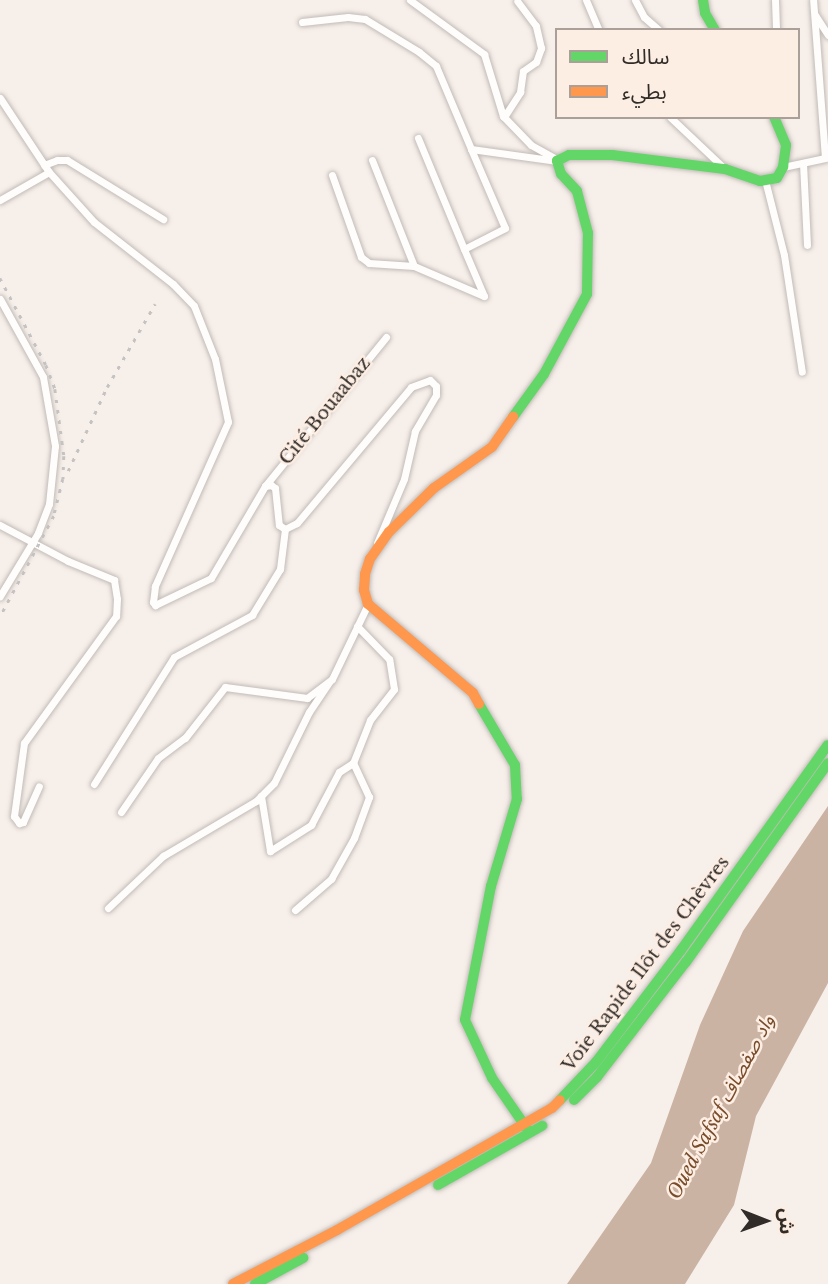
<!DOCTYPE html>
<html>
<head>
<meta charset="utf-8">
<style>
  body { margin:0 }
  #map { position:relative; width:828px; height:1284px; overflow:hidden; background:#f7efea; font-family:"Libre Baskerville","Noto Sans Arabic",serif }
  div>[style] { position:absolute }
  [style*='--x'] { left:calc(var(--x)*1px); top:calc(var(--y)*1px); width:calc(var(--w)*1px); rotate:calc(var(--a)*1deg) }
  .water>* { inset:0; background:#cbb3a3 }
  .roads { filter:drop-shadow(0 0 2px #c1bbb7) drop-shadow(0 0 2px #c1bbb7) }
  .street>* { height:7px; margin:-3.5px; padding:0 3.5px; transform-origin:3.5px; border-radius:3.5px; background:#fefdfc }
  .fast>* { height:10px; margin:-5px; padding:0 5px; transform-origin:5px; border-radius:5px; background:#63d668 }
  .slow>* { height:10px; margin:-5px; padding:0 5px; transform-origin:5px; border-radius:5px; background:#ff974d }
  .rail>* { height:2.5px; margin-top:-1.25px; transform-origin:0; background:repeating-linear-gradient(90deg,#c5c3c2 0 3.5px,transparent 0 10.5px) }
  span { translate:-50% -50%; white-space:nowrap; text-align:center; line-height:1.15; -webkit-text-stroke:5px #fdeee4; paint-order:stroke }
  .street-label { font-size:18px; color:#312c28 }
  .water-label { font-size:19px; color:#784b2a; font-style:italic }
  .legend { position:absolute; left:555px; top:28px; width:245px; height:91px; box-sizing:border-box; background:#fdeee4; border:2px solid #aba099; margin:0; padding:9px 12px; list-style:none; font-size:21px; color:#312c28 }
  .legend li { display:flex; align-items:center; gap:14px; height:35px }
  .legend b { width:35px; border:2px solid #aba099 }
  .north { position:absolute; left:730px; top:1186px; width:70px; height:70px; -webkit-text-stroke:5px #fdeee4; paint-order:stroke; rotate:91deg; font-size:19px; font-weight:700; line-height:28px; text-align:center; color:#312c28 }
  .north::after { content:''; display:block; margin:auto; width:24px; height:32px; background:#312c28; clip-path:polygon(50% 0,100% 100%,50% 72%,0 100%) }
</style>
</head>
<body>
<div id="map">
  <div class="water">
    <div style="clip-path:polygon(828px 806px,828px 983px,756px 1116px,734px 1205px,685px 1284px,567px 1284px,651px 1163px,700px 1025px,743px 931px)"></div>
  </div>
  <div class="roads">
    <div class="street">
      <div style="--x:410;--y:0;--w:92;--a:36.1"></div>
      <div style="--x:484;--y:54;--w:65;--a:73"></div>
      <div style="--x:503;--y:116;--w:40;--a:46"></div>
      <div style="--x:531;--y:145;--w:26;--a:29"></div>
      <div style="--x:586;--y:0;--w:33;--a:67"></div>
      <div style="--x:635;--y:0;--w:19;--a:62"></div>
      <div style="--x:644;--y:17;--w:20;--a:41"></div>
      <div style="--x:775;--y:0;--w:30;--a:88"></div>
      <div style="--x:815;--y:15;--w:24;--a:57"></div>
      <div style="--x:302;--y:22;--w:46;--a:-6.2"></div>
      <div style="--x:348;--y:17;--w:17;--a:7"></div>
      <div style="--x:365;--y:19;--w:63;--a:31.4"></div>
      <div style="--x:419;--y:52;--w:22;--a:39"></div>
      <div style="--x:436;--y:66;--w:90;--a:67.1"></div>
      <div style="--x:0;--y:98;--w:89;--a:56.5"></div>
      <div style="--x:49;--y:172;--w:67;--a:48"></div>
      <div style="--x:94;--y:222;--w:100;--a:38.1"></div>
      <div style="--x:173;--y:284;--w:30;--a:46"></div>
      <div style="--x:194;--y:306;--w:57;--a:68.4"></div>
      <div style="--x:215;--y:359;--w:64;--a:78.3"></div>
      <div style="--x:228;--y:422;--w:180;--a:114"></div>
      <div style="--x:155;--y:586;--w:16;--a:97"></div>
      <div style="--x:153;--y:602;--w:4;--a:56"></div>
      <div style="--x:155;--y:605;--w:62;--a:-25.7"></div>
      <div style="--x:211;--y:578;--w:107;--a:-59.6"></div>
      <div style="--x:265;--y:486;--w:6;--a:-9"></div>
      <div style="--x:271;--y:485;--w:5;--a:37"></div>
      <div style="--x:275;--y:488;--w:37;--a:84"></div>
      <div style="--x:279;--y:525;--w:7;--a:34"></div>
      <div style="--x:285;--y:529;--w:13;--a:-27"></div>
      <div style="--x:297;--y:523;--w:177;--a:-50"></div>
      <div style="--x:411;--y:387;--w:20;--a:-20"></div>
      <div style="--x:430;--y:380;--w:8;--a:45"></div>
      <div style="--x:436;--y:386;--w:9;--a:90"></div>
      <div style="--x:436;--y:395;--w:42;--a:120.3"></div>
      <div style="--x:415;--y:431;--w:49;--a:102.9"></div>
      <div style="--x:404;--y:479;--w:69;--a:112.9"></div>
      <div style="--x:504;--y:117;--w:30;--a:-57"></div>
      <div style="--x:520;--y:92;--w:21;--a:-82"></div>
      <div style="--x:523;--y:71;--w:16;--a:-35"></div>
      <div style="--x:536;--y:62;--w:15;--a:-70"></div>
      <div style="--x:541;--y:48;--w:23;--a:-103"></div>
      <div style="--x:536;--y:26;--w:31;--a:-127"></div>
      <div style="--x:670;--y:117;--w:76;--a:43.4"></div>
      <div style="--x:418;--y:138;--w:120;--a:67.5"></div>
      <div style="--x:372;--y:160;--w:114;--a:68.4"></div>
      <div style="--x:414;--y:266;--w:76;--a:23.2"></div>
      <div style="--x:484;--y:296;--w:51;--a:-113.1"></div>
      <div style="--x:464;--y:249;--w:46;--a:-27.1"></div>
      <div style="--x:505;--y:228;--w:86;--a:-113.3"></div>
      <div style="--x:471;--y:149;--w:87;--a:7.9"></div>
      <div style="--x:803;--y:163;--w:82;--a:87.2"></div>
      <div style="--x:44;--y:165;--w:14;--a:-21"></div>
      <div style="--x:57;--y:160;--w:10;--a:0"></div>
      <div style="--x:67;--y:160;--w:113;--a:31.6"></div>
      <div style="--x:783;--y:167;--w:43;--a:-12.1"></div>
      <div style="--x:825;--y:158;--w:158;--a:-94.3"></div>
      <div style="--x:332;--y:175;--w:87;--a:70.5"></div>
      <div style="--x:361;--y:257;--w:10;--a:37"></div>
      <div style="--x:369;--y:263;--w:45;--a:3.8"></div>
      <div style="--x:765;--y:180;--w:77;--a:75.8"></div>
      <div style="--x:784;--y:255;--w:118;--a:81.3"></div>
      <div style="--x:0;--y:200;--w:56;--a:-29.7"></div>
      <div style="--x:0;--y:299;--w:89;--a:61.1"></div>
      <div style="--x:43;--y:377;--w:70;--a:80.1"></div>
      <div style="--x:55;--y:446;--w:58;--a:95.9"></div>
      <div style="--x:49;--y:504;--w:31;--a:111"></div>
      <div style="--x:38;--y:533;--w:74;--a:121.1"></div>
      <div style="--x:265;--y:486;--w:192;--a:-50.9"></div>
      <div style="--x:0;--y:525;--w:77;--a:27.9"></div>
      <div style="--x:68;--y:561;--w:50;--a:22.4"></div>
      <div style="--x:114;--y:580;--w:19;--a:81"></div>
      <div style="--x:117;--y:599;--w:17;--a:93"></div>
      <div style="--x:116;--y:616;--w:157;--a:125.9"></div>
      <div style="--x:24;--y:743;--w:74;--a:97.8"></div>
      <div style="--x:14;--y:816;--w:9;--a:54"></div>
      <div style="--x:19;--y:823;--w:4;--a:-14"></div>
      <div style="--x:23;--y:822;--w:39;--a:-66"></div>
      <div style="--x:94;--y:784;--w:150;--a:-57.8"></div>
      <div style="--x:174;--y:657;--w:89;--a:-28.3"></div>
      <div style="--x:252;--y:615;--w:54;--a:-58.7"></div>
      <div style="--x:280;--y:569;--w:40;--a:-82.9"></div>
      <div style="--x:261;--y:796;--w:56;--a:80.7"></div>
      <div style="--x:270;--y:851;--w:49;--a:-32.4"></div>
      <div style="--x:311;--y:825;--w:60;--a:-62.2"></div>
      <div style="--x:339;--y:772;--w:17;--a:-33"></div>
      <div style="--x:353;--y:763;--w:46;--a:-68.4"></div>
      <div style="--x:370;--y:720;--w:39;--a:-52"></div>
      <div style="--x:394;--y:689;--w:30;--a:-99"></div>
      <div style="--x:389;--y:659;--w:46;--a:-134.1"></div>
      <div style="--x:121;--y:812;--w:65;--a:-55.6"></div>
      <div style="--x:158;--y:758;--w:34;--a:-37"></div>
      <div style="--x:185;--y:738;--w:65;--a:-51.9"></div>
      <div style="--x:225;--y:687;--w:83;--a:7.6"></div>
      <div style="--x:307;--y:698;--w:31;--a:-37"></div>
      <div style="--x:332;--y:679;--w:83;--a:-64.4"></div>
      <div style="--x:108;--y:908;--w:76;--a:-43.4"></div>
      <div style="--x:163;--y:856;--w:108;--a:-30.6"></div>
      <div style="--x:256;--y:801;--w:25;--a:-45"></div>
      <div style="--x:274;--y:783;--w:79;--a:-63.8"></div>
      <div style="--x:309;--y:712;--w:36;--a:-56"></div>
      <div style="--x:295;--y:910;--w:48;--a:-40.7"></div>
      <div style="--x:331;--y:879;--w:47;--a:-60.7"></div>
      <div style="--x:354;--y:838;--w:44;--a:-69.9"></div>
      <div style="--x:369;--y:797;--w:38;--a:-115"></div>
    </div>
    <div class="fast">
      <div style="--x:703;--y:0;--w:13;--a:81"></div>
      <div style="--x:705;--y:13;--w:20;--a:60"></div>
      <div style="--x:513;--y:417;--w:53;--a:-54.2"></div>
      <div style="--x:544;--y:374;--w:91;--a:-61.7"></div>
      <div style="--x:587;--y:294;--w:61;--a:-89.1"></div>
      <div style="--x:588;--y:233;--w:43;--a:-104.7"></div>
      <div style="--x:577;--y:191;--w:23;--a:-133"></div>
      <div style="--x:561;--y:174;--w:14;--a:-107"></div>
      <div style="--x:557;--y:161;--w:13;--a:-27"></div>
      <div style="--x:569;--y:155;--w:43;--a:0"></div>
      <div style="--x:612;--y:155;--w:114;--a:7.1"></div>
      <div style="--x:725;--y:169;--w:37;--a:19"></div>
      <div style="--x:760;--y:181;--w:17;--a:-10"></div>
      <div style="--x:777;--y:178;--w:13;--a:-61"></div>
      <div style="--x:783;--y:167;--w:22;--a:-82"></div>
      <div style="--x:786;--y:145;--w:30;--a:-113"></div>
      <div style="--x:479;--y:704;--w:71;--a:59.5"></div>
      <div style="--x:515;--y:765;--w:34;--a:87"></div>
      <div style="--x:517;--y:799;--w:91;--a:106.6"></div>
      <div style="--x:491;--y:886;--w:136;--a:101"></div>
      <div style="--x:465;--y:1020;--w:64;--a:65"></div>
      <div style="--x:492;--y:1078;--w:63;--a:55.3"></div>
      <div style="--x:560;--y:1100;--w:52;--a:-46.5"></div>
      <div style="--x:596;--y:1062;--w:141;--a:-52.8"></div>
      <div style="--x:681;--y:950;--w:252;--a:-54.4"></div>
      <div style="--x:574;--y:1100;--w:33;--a:-45"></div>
      <div style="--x:597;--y:1077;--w:145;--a:-52.3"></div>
      <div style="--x:686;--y:962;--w:244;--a:-54.5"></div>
      <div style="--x:438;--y:1185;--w:120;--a:-29.6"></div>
      <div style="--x:255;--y:1284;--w:55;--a:-28.4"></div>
    </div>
    <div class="slow">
      <div style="--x:479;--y:704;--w:13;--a:-119"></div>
      <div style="--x:473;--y:693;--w:138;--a:-139.7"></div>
      <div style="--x:368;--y:604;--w:15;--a:-106"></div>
      <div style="--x:364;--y:590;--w:16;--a:-86"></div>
      <div style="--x:365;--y:574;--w:16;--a:-72"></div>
      <div style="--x:370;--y:559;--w:33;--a:-55"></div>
      <div style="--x:389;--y:532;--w:63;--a:-44.4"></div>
      <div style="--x:434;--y:488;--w:71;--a:-35.3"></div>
      <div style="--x:492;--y:447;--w:37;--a:-55"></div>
      <div style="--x:233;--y:1284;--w:117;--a:-27.4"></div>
      <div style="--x:337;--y:1230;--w:247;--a:-29.6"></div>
      <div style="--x:552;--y:1108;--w:11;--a:-45"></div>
    </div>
  </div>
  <div class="rail">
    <div style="--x:0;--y:278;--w:98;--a:62.1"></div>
    <div style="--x:46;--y:365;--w:26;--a:69"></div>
    <div style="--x:55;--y:389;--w:68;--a:82.3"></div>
    <div style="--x:64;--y:456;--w:23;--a:92"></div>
    <div style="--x:63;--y:479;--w:38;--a:104"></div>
    <div style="--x:54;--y:516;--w:115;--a:118.1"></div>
    <div style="--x:68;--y:471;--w:93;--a:-65.1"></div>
    <div style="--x:107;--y:387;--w:96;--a:-60"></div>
  </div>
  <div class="street-label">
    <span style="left:325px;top:411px;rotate:-51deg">Cité Bouaabaz</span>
    <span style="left:646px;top:964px;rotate:-53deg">Voie Rapide Ilôt des Chèvres</span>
  </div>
  <div class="water-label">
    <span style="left:721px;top:1107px;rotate:-62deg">Oued Safsaf واد صفصاف</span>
  </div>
  <ul class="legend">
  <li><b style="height:9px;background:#63d668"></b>سالك</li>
  <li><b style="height:9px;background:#ff974d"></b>بطيء</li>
  </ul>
  <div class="north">ش</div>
</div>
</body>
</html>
